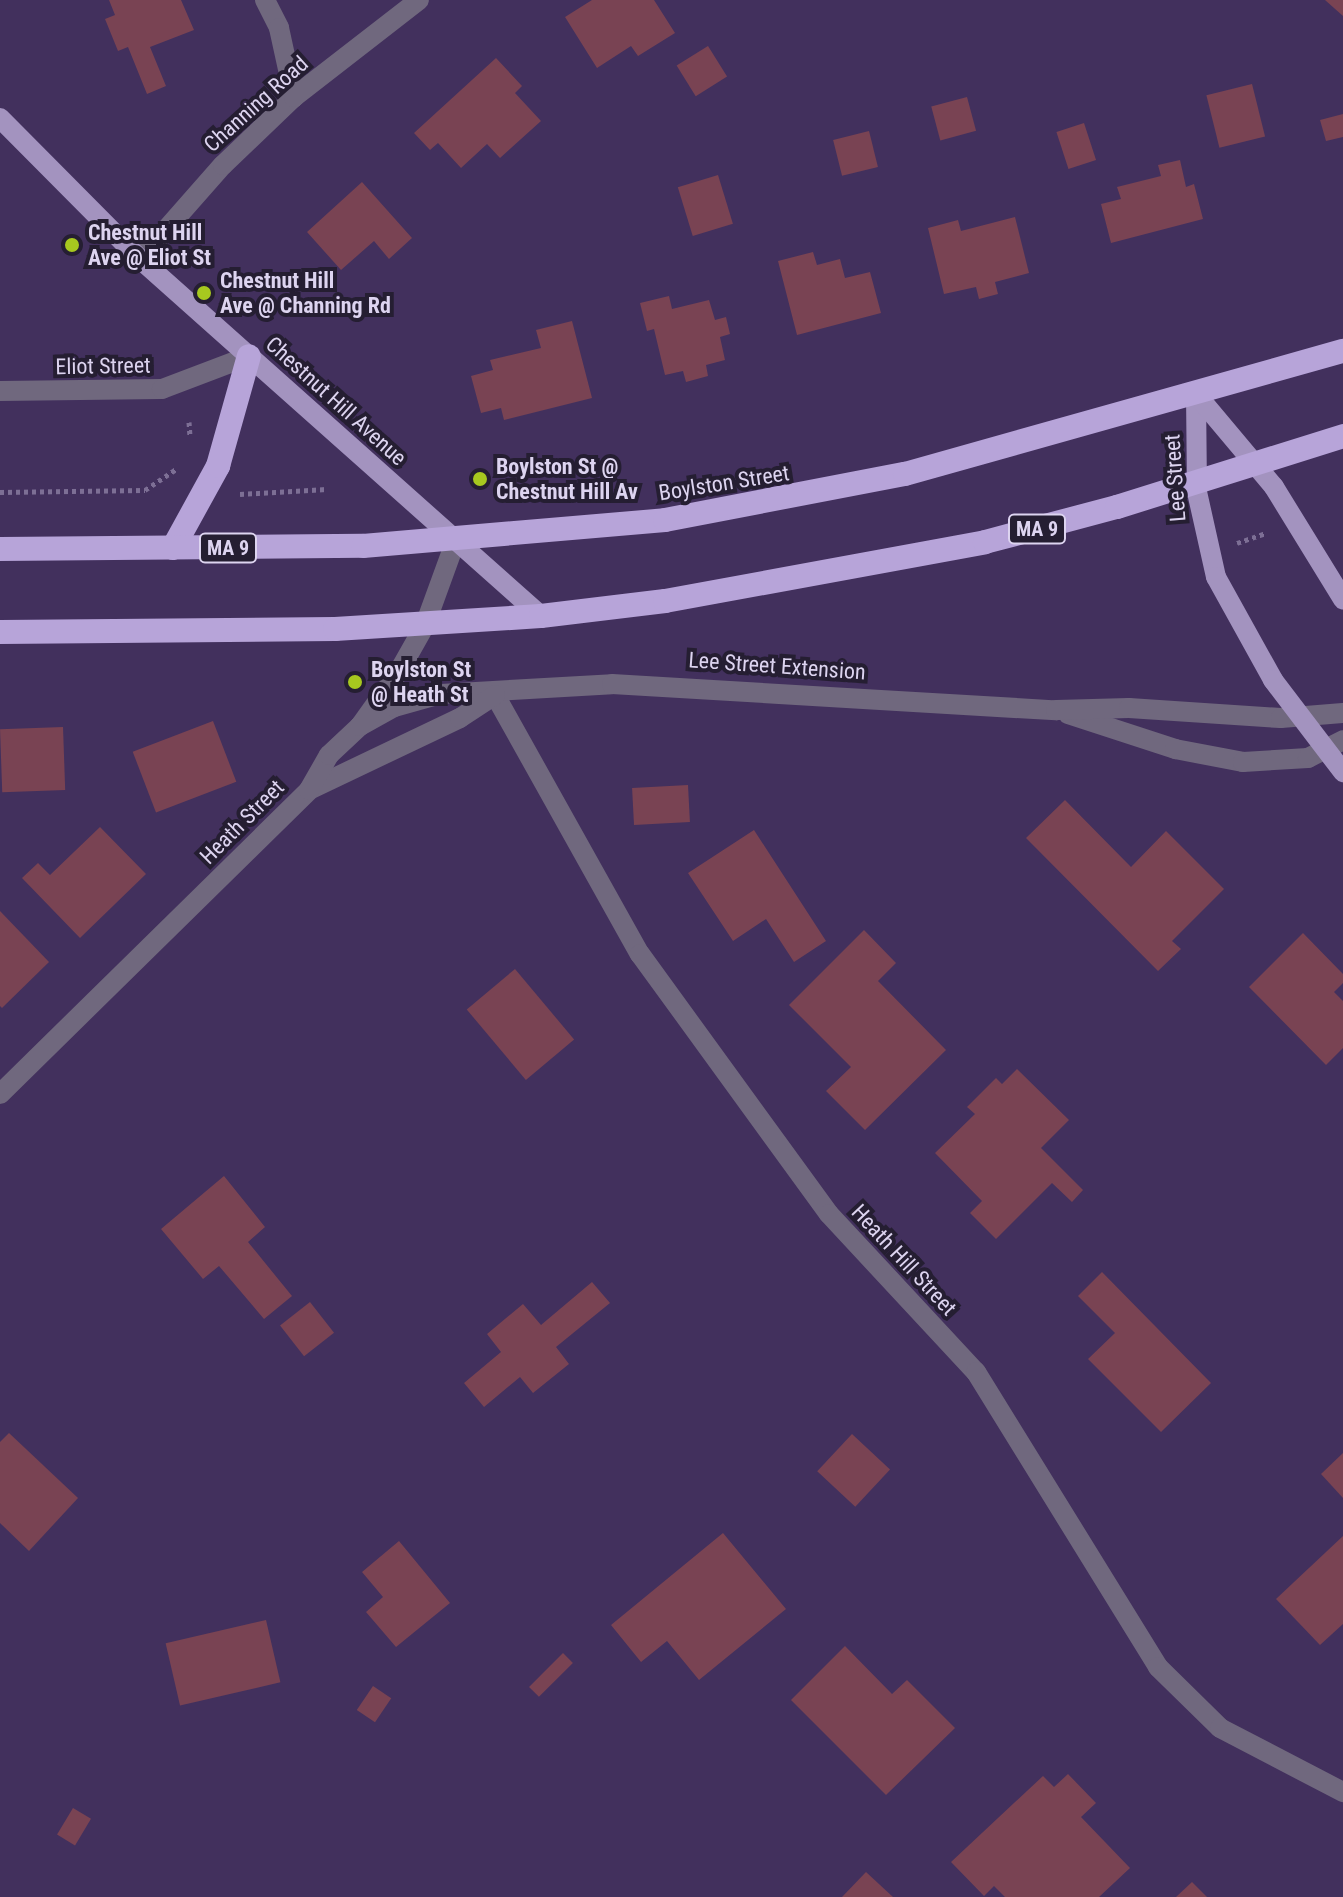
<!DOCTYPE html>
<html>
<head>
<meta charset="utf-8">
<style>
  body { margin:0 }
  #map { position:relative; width:1343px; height:1897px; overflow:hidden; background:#42305d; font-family:"Roboto Condensed",sans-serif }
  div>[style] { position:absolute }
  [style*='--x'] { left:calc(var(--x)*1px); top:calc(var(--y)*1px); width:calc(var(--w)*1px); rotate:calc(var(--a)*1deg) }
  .building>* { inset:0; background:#794353; transform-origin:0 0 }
  .path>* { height:5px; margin-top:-2.5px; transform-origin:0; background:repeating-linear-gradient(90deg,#7d6f95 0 4px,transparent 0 8px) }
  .minor>* { height:20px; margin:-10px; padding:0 10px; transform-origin:10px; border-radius:10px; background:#70687e }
  .major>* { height:20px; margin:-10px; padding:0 10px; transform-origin:10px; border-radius:10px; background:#a393bf }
  .highway>* { height:24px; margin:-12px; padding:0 12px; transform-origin:12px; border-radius:12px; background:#b7a4d9 }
  .dots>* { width:22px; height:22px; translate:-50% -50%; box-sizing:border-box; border:4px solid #251e32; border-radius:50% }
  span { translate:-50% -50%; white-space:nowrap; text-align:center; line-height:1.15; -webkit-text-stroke:8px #251e32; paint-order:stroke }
  .shield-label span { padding:2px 6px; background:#251e32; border:2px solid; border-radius:6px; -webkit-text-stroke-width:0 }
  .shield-label { font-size:20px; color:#ddd4f0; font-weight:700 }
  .street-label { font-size:22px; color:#ddd4f0 }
  .poi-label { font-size:22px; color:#ddd4f0; font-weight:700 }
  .left { translate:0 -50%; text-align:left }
</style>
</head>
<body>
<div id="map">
  <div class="building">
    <div style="clip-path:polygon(109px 0,181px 0,194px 30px,150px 47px,166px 86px,147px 94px,128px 47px,118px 51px,105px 19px,115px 15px)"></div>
    <div style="clip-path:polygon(592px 0,654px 0,675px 33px,638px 56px,631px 46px,597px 68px,565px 17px)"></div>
    <div style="clip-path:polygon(1325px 0,1343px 0,1343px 16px)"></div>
    <div style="left:708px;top:46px;width:36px;height:37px;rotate:58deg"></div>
    <div style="clip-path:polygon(496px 58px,522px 86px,515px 93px,541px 121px,500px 158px,487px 144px,461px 168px,438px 143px,430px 150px,414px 133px)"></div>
    <div style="left:1252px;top:84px;width:54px;height:47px;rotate:76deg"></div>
    <div style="left:967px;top:97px;width:35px;height:37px;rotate:75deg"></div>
    <div style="clip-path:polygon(1343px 114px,1343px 137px,1326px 141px,1320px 120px)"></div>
    <div style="left:1084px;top:123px;width:39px;height:29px;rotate:72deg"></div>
    <div style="left:869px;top:131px;width:37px;height:37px;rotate:76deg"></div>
    <div style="clip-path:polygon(1180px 160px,1186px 187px,1194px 184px,1203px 219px,1111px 243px,1101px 204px,1121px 199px,1117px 187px,1161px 176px,1158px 165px)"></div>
    <div style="left:718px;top:175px;width:51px;height:42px;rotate:73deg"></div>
    <div style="clip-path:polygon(362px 182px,412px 238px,389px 259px,374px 241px,341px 270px,307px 232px)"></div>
    <div style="clip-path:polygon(1015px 217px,1029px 273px,995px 282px,998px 294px,979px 299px,976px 287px,944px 294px,928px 228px,958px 220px,961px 231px)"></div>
    <div style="clip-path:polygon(813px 252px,817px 265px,840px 259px,845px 278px,870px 272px,881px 313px,797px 335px,778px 261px)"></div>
    <div style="clip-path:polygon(669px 296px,672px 309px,709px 300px,715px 320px,726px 317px,730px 334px,720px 337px,725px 360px,706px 365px,708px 376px,686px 382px,683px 371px,665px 375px,654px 329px,647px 331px,640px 303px)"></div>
    <div style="clip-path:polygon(572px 321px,592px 398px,504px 420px,501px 408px,481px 413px,471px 376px,493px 370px,490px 360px,541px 348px,536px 330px)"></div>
    <div style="left:213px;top:721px;width:65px;height:86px;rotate:69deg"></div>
    <div style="left:63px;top:727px;width:63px;height:63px;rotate:88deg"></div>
    <div style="left:688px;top:785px;width:37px;height:56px;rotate:87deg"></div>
    <div style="clip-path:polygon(1065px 800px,1131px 867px,1166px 831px,1224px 889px,1172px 941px,1181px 949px,1158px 971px,1026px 838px)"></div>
    <div style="clip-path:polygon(100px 827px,146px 874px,80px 938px,22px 878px,38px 863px,50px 875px)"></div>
    <div style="clip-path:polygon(754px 830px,826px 941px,794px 962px,766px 919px,733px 941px,688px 873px)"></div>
    <div style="clip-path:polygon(0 911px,49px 962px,2px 1008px,0 1006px)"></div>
    <div style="clip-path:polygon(864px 930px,896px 963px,878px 981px,946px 1050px,865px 1130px,826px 1091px,851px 1067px,789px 1005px)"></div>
    <div style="clip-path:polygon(1303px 933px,1343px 974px,1343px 983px,1334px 992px,1343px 1001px,1343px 1048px,1326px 1065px,1249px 987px)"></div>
    <div style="left:515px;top:969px;width:92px;height:63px;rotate:50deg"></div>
    <div style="clip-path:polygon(1017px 1069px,1069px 1120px,1041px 1148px,1083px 1190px,1072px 1202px,1052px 1183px,996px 1239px,970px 1213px,982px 1201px,935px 1153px,975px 1114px,967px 1107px,996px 1078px,1002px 1084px)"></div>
    <div style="clip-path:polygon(224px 1176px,265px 1227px,248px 1242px,292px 1296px,264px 1319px,219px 1266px,203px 1279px,161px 1229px)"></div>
    <div style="clip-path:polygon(1102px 1272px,1211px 1383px,1161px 1432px,1088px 1359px,1115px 1333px,1078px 1296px)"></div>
    <div style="clip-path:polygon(592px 1282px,610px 1303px,556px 1347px,569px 1364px,533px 1393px,520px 1377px,484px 1407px,464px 1383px,501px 1352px,487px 1334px,523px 1304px,541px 1325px)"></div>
    <div style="left:310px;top:1302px;width:39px;height:38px;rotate:52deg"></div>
    <div style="clip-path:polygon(9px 1433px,78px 1498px,29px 1551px,0 1523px,0 1442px)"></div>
    <div style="left:852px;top:1434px;width:52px;height:51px;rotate:43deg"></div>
    <div style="clip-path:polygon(1343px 1453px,1343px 1498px,1321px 1474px)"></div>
    <div style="clip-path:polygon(723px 1533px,786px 1609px,699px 1680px,667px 1641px,641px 1662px,611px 1625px)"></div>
    <div style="clip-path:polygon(1343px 1536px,1343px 1624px,1320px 1645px,1276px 1599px)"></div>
    <div style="clip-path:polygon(399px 1541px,450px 1603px,396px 1647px,366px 1612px,383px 1597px,362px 1572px)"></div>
    <div style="left:266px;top:1620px;width:64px;height:103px;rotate:77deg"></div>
    <div style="clip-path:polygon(845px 1646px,892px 1694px,907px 1680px,955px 1728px,886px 1795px,791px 1700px)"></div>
    <div style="left:563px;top:1653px;width:14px;height:48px;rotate:45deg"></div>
    <div style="left:373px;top:1686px;width:22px;height:29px;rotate:34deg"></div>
    <div style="clip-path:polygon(1068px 1774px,1096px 1803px,1081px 1817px,1130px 1868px,1099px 1897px,1005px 1897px,994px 1886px,984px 1896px,951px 1862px,1043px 1776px,1054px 1787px)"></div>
    <div style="left:73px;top:1808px;width:21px;height:31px;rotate:31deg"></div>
    <div style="clip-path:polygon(866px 1872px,893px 1897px,842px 1897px)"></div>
    <div style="clip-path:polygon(1192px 1882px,1207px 1897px,1176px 1897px)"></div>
  </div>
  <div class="path">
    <div style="--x:189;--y:422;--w:13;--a:86"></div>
    <div style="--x:0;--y:492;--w:145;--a:-0.8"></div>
    <div style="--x:145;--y:490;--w:37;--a:-34"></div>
    <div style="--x:240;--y:494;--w:87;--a:-3.3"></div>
    <div style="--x:1237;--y:543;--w:31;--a:-19"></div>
  </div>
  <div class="minor">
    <div style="--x:265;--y:0;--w:31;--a:63"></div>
    <div style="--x:279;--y:28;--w:71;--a:77.7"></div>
    <div style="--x:140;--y:259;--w:125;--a:-48.6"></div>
    <div style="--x:223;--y:165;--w:98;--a:-43.8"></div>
    <div style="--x:294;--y:97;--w:158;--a:-37.8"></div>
    <div style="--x:0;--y:391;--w:162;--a:-0.7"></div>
    <div style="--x:162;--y:389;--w:93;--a:-20.8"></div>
    <div style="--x:495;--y:695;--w:297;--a:60.8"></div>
    <div style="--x:640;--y:954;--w:321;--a:54"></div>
    <div style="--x:829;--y:1214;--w:216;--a:47.1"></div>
    <div style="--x:976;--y:1372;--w:347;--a:58.3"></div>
    <div style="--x:1158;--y:1667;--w:87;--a:44.5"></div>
    <div style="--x:1220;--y:1728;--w:139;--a:27.5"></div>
    <div style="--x:1068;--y:714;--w:113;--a:18.1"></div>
    <div style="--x:1175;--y:749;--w:69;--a:10.8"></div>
    <div style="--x:1243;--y:762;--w:65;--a:-3.5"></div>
    <div style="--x:1308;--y:758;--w:39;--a:-27"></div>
    <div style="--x:360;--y:726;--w:39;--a:-29"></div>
    <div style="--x:394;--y:707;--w:49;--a:-15.5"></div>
    <div style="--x:441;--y:694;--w:171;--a:-3.3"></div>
    <div style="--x:612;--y:684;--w:445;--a:3.4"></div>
    <div style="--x:1056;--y:710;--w:73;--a:-1.6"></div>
    <div style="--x:1129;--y:708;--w:152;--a:3.8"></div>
    <div style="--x:1281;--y:718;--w:62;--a:-4.6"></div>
    <div style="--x:309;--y:790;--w:167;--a:-25.5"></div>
    <div style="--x:460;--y:718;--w:42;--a:-33.3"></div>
    <div style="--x:0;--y:1094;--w:433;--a:-44.5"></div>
    <div style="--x:309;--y:790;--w:40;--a:-60.3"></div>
    <div style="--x:329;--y:755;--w:42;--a:-43.1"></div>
    <div style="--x:360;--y:726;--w:65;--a:-54.4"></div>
    <div style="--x:398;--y:673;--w:55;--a:-60.6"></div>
    <div style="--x:425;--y:625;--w:90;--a:-70"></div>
  </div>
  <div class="major">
    <div style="--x:0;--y:118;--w:199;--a:45.2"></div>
    <div style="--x:140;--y:259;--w:537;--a:41.68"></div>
    <div style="--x:1196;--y:394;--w:98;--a:89.4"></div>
    <div style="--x:1197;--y:492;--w:87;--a:77.4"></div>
    <div style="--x:1216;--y:577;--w:118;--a:61"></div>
    <div style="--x:1273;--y:680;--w:116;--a:52.7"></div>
    <div style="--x:1196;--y:394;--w:121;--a:50"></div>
    <div style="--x:1274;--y:487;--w:132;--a:58.4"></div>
  </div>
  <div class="highway">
    <div style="--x:173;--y:548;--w:94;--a:-61.2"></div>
    <div style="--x:218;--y:466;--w:114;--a:-74.3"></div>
    <div style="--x:0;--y:549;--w:363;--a:-0.5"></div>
    <div style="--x:363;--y:546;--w:303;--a:-4.9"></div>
    <div style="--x:665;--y:520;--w:244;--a:-10.9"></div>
    <div style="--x:905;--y:474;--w:455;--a:-15.7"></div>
    <div style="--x:0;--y:632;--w:335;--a:-0.5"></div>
    <div style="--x:335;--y:629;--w:206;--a:-3.6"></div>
    <div style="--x:541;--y:616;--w:125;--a:-6.9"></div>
    <div style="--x:665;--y:601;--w:325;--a:-10.4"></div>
    <div style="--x:985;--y:542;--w:137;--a:-14.9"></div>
    <div style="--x:1117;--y:507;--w:237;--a:-17.4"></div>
  </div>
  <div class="dots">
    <div style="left:72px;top:245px;background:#a7c81f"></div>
    <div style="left:204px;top:293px;background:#a7c81f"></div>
    <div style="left:480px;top:479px;background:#a7c81f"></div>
    <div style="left:355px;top:682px;background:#a7c81f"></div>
  </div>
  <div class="shield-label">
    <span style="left:1037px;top:529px">MA 9</span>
    <span style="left:228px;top:548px">MA 9</span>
  </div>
  <div class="street-label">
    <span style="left:256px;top:104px;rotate:-42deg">Channing Road</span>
    <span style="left:103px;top:366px;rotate:-1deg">Eliot Street</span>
    <span style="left:336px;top:401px;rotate:42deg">Chestnut Hill Avenue</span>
    <span style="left:1175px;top:478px;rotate:-94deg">Lee Street</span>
    <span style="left:724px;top:483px;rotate:-9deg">Boylston Street</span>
    <span style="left:777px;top:666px;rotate:4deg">Lee Street Extension</span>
    <span style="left:242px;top:822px;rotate:-45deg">Heath Street</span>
    <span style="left:904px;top:1260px;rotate:47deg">Heath Hill Street</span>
  </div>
  <div class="poi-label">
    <span class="left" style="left:88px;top:245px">Chestnut Hill<br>Ave @ Eliot St</span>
    <span class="left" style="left:220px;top:293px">Chestnut Hill<br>Ave @ Channing Rd</span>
    <span class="left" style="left:496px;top:479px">Boylston St @<br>Chestnut Hill Av</span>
    <span class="left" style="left:371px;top:682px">Boylston St<br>@ Heath St</span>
  </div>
</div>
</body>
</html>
